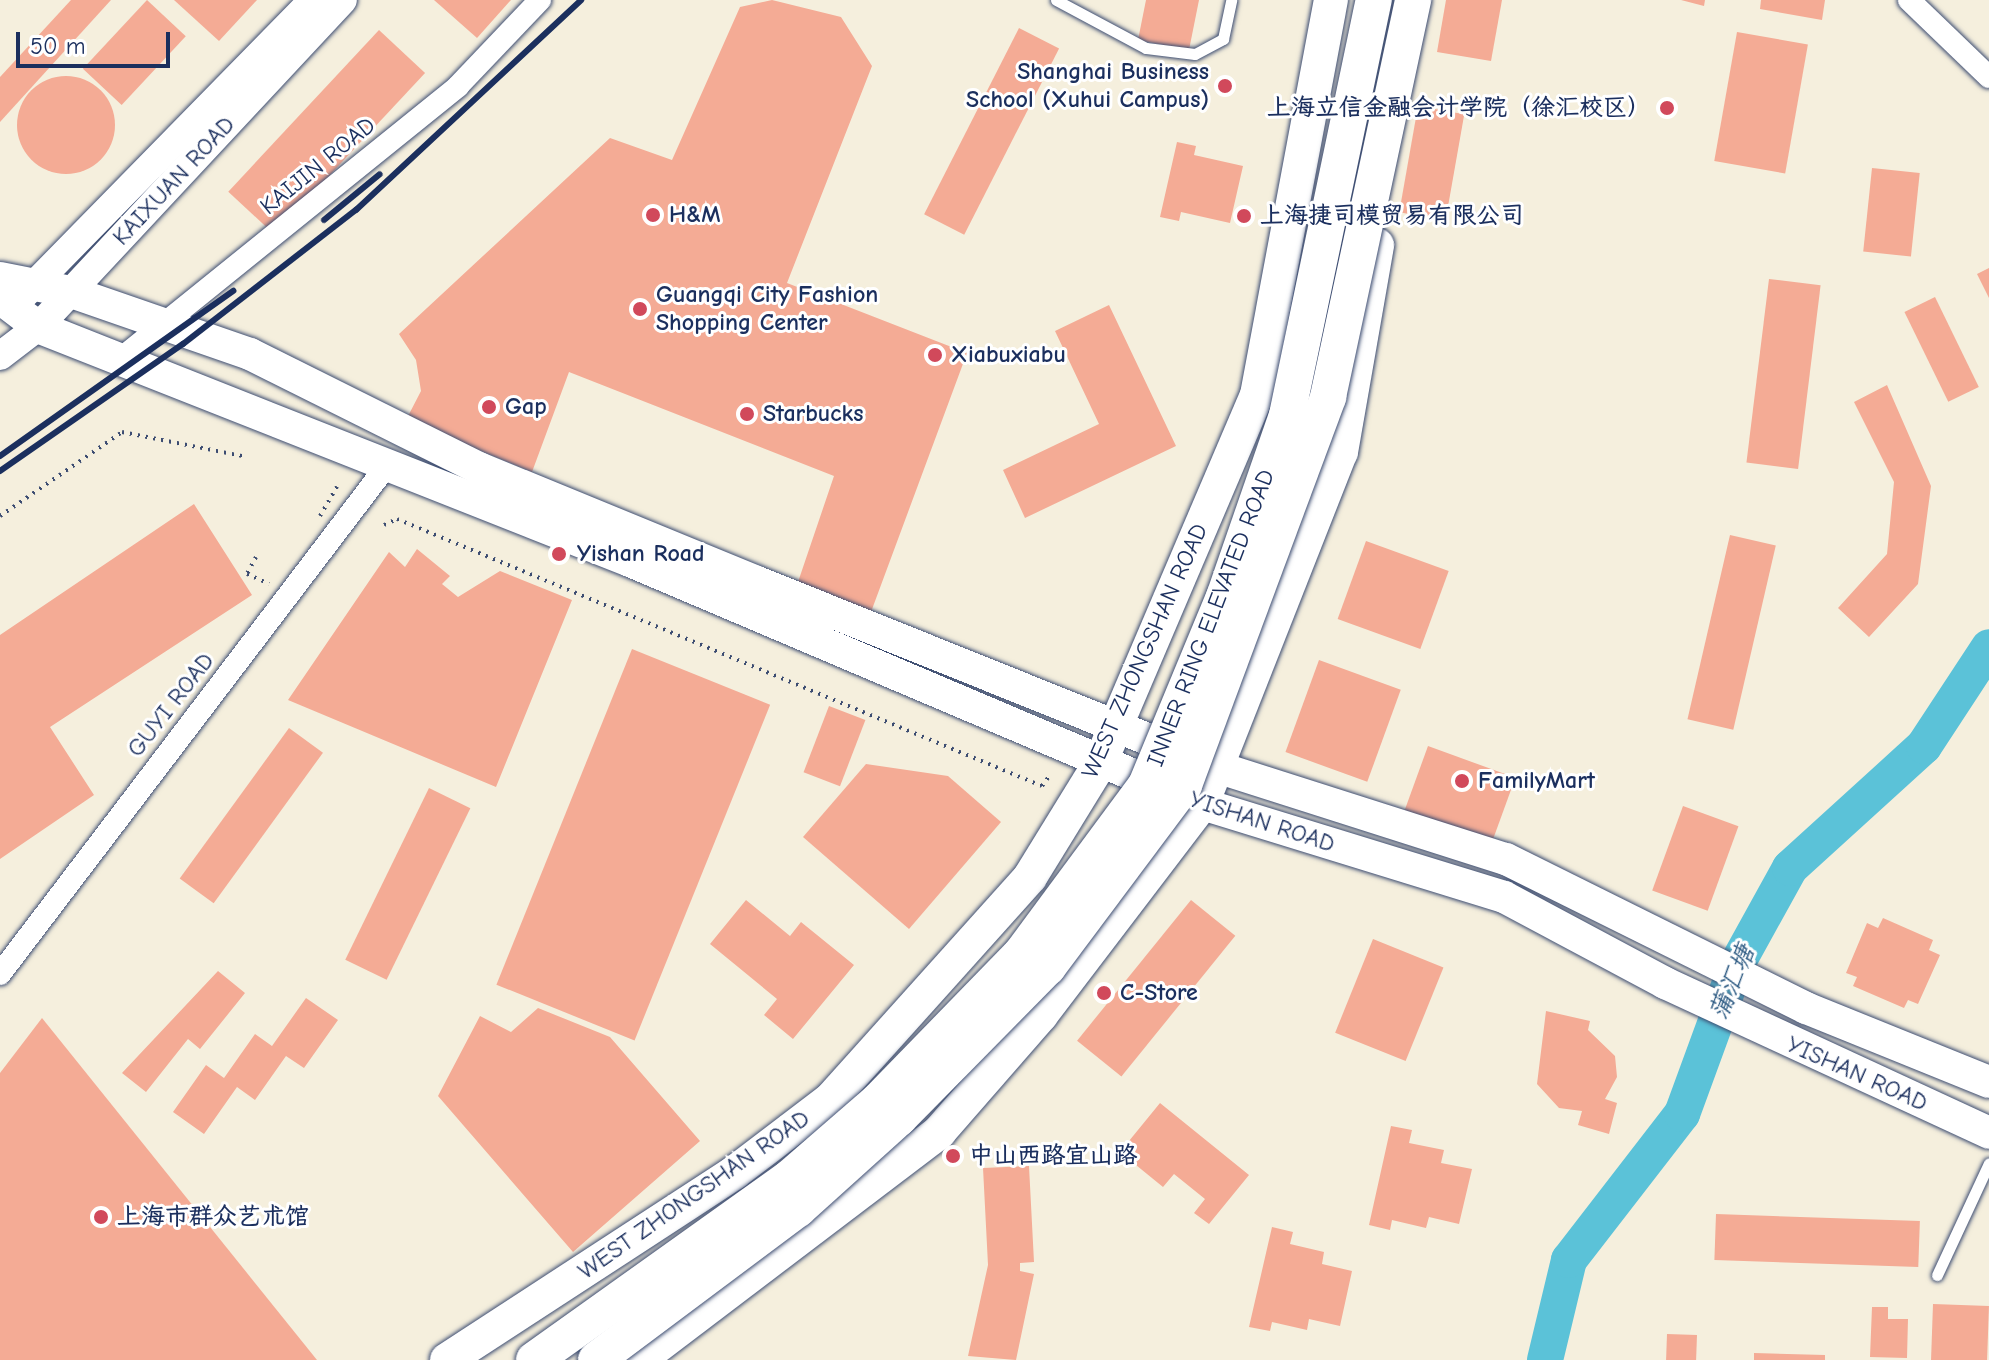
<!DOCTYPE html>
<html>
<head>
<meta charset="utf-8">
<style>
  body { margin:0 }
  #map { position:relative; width:1989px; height:1360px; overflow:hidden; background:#f5efdd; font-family:"Comic Neue","LXGW WenKai TC",sans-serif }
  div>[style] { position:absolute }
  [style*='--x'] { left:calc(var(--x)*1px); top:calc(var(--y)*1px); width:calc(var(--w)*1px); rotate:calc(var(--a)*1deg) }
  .river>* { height:36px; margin:-18px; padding:0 18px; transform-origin:18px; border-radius:18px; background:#5bc2d8 }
  .building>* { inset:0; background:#f4ab95; transform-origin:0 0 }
  .round { border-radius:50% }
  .path>* { height:4px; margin-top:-2px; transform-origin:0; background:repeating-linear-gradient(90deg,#3c4c71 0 2px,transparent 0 8px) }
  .roads { filter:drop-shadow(0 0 2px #3c4c71) drop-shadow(0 0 2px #3c4c71) }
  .service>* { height:11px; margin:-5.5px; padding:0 5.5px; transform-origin:5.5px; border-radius:5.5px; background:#fff }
  .minor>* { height:22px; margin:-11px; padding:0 11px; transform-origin:11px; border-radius:11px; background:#fff }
  .tertiary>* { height:28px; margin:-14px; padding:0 14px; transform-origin:14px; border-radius:14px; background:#fff }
  .secondary>* { height:32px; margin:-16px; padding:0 16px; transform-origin:16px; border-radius:16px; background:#fff }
  .primary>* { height:34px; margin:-17px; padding:0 17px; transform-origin:17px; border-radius:17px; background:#fff }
  .rail>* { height:6px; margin:-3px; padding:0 3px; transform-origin:3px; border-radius:3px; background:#1b2f5e }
  .bridges { filter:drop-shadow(0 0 2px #3c4c71) drop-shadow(0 0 2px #3c4c71) }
  .trunk-bridge>* { height:36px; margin:-18px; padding:0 18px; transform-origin:18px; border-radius:18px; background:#fff }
  .dots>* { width:22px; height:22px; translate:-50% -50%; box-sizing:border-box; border:4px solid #fff; border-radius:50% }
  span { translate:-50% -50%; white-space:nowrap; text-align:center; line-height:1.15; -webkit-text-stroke:6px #fff; paint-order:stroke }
  .poi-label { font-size:24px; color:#1b2f5e; font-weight:700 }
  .right { translate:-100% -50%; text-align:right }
  .left { translate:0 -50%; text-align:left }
  .street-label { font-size:24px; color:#1b2f5e }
  .water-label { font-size:26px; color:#2e5b83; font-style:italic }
  .scale { position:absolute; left:16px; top:32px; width:154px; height:36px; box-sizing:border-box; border:4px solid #1b2f5e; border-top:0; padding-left:10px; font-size:24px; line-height:28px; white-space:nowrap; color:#1b2f5e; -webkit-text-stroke:6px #fff; paint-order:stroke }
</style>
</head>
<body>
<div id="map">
  <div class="river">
    <div style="--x:1545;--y:1360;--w:103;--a:-76.5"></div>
    <div style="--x:1569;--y:1260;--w:185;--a:-52.3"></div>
    <div style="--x:1682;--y:1114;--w:160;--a:-69.9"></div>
    <div style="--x:1737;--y:964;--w:110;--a:-61.1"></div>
    <div style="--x:1790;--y:868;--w:181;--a:-42.3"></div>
    <div style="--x:1924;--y:746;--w:118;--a:-56.7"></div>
  </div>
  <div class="building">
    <div style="clip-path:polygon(71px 0,111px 0,0 122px,0 77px)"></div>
    <div style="left:147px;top:0;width:53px;height:94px;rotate:43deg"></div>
    <div style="clip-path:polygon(174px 0,257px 0,219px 41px)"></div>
    <div style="clip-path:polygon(434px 0,511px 0,477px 38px)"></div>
    <div style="clip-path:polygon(772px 0,841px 17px,872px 66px,787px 283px,967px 353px,871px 612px,798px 582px,834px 476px,569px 372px,532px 472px,406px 420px,421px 391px,416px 360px,399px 334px,610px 138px,672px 160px,740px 7px)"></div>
    <div style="clip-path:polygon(1146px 0,1199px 0,1189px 50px,1138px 40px)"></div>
    <div style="clip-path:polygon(1446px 0,1502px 0,1491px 61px,1437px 52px)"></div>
    <div style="clip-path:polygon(1681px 0,1705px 0,1704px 6px)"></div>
    <div style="clip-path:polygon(1761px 0,1825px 0,1822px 20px,1760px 9px)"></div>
    <div style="left:1019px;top:28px;width:45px;height:209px;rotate:27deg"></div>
    <div style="left:379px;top:30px;width:63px;height:221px;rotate:43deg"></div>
    <div style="left:1737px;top:32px;width:72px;height:131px;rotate:10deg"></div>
    <div class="round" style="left:17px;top:76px;width:98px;height:98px"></div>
    <div style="left:1418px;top:106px;width:47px;height:108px;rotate:10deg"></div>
    <div style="clip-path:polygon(1177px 142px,1196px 146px,1194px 155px,1243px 166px,1230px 223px,1181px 212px,1179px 221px,1160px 217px)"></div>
    <div style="left:1872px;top:168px;width:48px;height:84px;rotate:6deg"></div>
    <div style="clip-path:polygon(1989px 268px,1989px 298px,1977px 274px)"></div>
    <div style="left:1769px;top:279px;width:52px;height:185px;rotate:7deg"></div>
    <div style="left:1935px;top:297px;width:100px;height:34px;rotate:64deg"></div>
    <div style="clip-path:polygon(1109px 305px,1176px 446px,1025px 518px,1003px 470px,1099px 424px,1055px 331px)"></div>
    <div style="clip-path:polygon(1887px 385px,1931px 486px,1918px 584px,1869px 637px,1838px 608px,1887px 554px,1894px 482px,1854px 402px)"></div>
    <div style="clip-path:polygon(194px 504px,252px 595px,50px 727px,94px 795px,0 859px,0 635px)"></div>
    <div style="left:1730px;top:535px;width:47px;height:189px;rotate:13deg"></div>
    <div style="left:1366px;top:541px;width:88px;height:83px;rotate:20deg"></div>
    <div style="clip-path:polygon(417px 549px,450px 576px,442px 584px,458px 597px,500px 571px,572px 600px,496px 787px,288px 700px,389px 552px,405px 567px)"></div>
    <div style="left:632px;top:649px;width:149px;height:362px;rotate:22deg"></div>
    <div style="left:1319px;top:660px;width:87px;height:98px;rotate:20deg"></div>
    <div style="left:829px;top:706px;width:39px;height:71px;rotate:21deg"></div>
    <div style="left:289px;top:728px;width:42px;height:186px;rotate:36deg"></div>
    <div style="left:1428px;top:746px;width:93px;height:68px;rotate:20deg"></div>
    <div style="clip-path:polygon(866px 764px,948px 776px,1001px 822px,909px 929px,803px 837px)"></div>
    <div style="left:429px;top:788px;width:46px;height:191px;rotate:26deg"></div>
    <div style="left:1683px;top:806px;width:59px;height:90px;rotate:20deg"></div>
    <div style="clip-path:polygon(746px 900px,790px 936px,801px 922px,854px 965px,793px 1039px,764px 1015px,777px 999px,710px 944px)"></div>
    <div style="left:1191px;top:900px;width:57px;height:181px;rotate:39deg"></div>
    <div style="clip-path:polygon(1883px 918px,1933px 940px,1929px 950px,1940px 955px,1918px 1004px,1908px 1000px,1904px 1008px,1853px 986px,1857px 977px,1846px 973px,1867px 923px,1878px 928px)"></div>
    <div style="left:1373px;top:939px;width:76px;height:101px;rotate:22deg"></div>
    <div style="clip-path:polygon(218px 971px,245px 993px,200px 1049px,188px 1039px,146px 1092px,122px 1073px)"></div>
    <div style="clip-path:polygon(306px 998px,338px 1020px,304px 1068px,286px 1056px,255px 1100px,237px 1087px,204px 1134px,173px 1112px,206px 1065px,224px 1078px,255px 1034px,272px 1046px)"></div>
    <div style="clip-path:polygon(538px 1008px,610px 1037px,700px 1141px,573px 1252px,438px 1096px,480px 1016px,511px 1032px)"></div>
    <div style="clip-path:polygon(1546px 1011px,1590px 1021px,1588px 1030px,1615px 1056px,1617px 1077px,1605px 1099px,1617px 1103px,1609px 1134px,1578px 1125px,1582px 1111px,1559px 1108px,1537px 1084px)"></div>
    <div style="clip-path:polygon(42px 1018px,317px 1360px,0 1360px,0 1073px)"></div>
    <div style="clip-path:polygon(1160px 1103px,1249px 1175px,1209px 1224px,1194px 1213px,1205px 1199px,1174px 1174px,1163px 1187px,1120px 1152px)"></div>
    <div style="clip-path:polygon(1391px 1126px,1412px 1130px,1409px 1143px,1444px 1150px,1441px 1163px,1472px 1169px,1459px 1224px,1429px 1217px,1426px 1228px,1392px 1220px,1390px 1230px,1369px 1225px)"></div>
    <div style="clip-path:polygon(1029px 1166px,1034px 1262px,1020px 1263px,1020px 1271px,1034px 1274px,1016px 1360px,968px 1356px,988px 1265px,983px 1168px)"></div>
    <div style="left:1716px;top:1214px;width:204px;height:46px;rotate:2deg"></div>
    <div style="clip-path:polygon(1272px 1227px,1293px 1232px,1290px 1244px,1324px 1252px,1322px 1264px,1352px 1271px,1340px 1326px,1309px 1319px,1307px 1330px,1272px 1322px,1270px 1331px,1249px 1327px)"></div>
    <div style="left:1933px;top:1304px;width:56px;height:56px;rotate:2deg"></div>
    <div style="clip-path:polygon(1872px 1307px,1888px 1307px,1888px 1319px,1908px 1319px,1907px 1358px,1870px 1357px)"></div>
    <div style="left:1667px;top:1334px;width:30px;height:26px;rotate:2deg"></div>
    <div style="clip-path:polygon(1754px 1353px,1825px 1355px,1825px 1360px,1754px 1360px)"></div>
  </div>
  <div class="path">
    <div style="--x:0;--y:516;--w:148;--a:-34.5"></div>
    <div style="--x:122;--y:432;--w:127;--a:11.3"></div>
    <div style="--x:320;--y:516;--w:34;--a:-60"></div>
    <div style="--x:384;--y:525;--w:14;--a:-25"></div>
    <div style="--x:397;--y:519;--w:698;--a:22.49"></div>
    <div style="--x:1042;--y:786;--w:14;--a:-54"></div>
    <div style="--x:256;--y:557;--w:19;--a:118"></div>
    <div style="--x:247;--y:574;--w:24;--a:24"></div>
  </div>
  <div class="roads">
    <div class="service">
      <div style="--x:1056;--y:0;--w:102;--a:28.1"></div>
      <div style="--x:1146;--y:48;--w:49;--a:7"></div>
      <div style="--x:1195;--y:54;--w:32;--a:-28"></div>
      <div style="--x:1223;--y:39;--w:40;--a:-78"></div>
      <div style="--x:1937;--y:1275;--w:123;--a:-65.1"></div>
    </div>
    <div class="minor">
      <div style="--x:1909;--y:0;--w:111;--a:43.9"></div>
      <div style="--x:119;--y:360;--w:436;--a:-38.9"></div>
      <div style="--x:458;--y:86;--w:119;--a:-46.4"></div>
      <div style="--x:0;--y:974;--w:636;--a:-52.73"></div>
    </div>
    <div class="tertiary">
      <div style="--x:23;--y:296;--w:414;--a:-45.6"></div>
      <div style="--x:0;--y:356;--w:48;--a:-37.3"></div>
      <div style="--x:38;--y:327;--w:447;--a:-47"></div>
    </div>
    <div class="secondary">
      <div style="--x:0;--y:278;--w:72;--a:11.2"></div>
      <div style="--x:71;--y:292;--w:189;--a:19.1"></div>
      <div style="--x:250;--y:354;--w:256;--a:26.5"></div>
      <div style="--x:479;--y:468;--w:300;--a:22.3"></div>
      <div style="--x:757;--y:582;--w:496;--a:21.9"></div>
      <div style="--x:1217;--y:767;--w:303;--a:17.7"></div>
      <div style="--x:1506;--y:859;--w:335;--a:26.4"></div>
      <div style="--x:1806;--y:1008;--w:197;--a:22"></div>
      <div style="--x:0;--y:298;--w:48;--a:37.3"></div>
      <div style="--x:38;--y:327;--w:637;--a:21.57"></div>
      <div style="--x:630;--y:561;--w:621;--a:23.02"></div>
      <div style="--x:1202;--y:804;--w:316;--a:17.1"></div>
      <div style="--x:1504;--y:897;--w:183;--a:28.1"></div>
      <div style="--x:1665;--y:983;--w:357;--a:24.8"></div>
    </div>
    <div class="primary">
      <div style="--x:447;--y:1360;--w:343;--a:-33.1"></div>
      <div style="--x:734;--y:1173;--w:122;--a:-37.3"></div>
      <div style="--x:831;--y:1099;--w:298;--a:-48.1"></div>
      <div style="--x:1030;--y:877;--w:134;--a:-58.4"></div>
      <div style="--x:1100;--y:763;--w:400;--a:-66.9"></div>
      <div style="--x:1257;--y:395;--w:402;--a:-79.4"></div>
      <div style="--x:639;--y:1360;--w:377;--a:-37.2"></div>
      <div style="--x:939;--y:1132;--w:155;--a:-48.9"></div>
      <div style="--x:1041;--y:1015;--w:265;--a:-52.7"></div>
      <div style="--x:1202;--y:804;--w:378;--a:-68.5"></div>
      <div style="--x:1341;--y:452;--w:210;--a:-80.1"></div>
    </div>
  </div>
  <div class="rail">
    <div style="--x:324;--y:220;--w:72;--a:-39.4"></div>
    <div style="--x:0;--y:456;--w:286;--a:-35.3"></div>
    <div style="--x:0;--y:471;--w:223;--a:-34.8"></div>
    <div style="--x:183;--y:344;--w:219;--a:-37.8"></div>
    <div style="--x:356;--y:210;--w:308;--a:-43"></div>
  </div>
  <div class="bridges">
    <div class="trunk-bridge">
      <div style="--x:534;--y:1360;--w:312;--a:-35.5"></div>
      <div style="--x:788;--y:1179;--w:118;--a:-40.9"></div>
      <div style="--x:877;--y:1102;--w:206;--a:-45.8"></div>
      <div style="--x:1021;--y:954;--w:210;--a:-53.5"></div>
      <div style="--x:1146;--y:785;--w:204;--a:-67.5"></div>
      <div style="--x:1224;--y:597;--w:193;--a:-70.9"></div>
      <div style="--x:1287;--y:415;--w:424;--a:-78.2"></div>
      <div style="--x:596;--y:1360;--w:252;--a:-36.8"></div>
      <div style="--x:798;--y:1209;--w:136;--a:-42"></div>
      <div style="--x:899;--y:1118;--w:212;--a:-45.4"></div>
      <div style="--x:1048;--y:967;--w:227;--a:-53.2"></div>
      <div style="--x:1184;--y:785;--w:414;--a:-69.6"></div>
      <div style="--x:1328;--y:397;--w:406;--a:-77.9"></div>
    </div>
  </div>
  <div class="dots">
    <div style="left:1225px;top:86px;background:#d1495b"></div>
    <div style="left:1667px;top:108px;background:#d1495b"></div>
    <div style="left:653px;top:215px;background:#d1495b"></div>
    <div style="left:1244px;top:216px;background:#d1495b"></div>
    <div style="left:640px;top:309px;background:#d1495b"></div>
    <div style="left:935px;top:355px;background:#d1495b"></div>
    <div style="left:489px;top:407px;background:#d1495b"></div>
    <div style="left:747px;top:414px;background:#d1495b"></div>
    <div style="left:559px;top:554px;background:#d1495b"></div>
    <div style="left:1462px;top:781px;background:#d1495b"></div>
    <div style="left:1104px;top:993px;background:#d1495b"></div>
    <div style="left:953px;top:1156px;background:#d1495b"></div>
    <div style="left:101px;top:1217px;background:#d1495b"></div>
  </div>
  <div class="poi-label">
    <span class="right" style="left:1209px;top:86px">Shanghai Business<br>School (Xuhui Campus)</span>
    <span class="right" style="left:1651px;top:108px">上海立信金融会计学院（徐汇校区）</span>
    <span class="left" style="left:669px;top:215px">H&amp;M</span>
    <span class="left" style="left:1260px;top:216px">上海捷司模贸易有限公司</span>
    <span class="left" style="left:656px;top:309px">Guangqi City Fashion<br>Shopping Center</span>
    <span class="left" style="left:951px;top:355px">Xiabuxiabu</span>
    <span class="left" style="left:505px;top:407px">Gap</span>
    <span class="left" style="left:763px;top:414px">Starbucks</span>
    <span class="left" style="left:577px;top:554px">Yishan Road</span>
    <span class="left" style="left:1478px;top:781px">FamilyMart</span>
    <span class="left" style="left:1120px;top:993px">C-Store</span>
    <span class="left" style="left:969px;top:1156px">中山西路宜山路</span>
    <span class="left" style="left:117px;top:1217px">上海市群众艺术馆</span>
  </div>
  <div class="street-label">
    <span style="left:318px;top:166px;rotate:-39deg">KAIJIN ROAD</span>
    <span style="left:174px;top:181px;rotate:-47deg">KAIXUAN ROAD</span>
    <span style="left:1211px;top:618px;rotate:-69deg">INNER RING ELEVATED ROAD</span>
    <span style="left:1145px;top:651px;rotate:-66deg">WEST ZHONGSHAN ROAD</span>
    <span style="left:171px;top:705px;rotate:-52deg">GUYI ROAD</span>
    <span style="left:1262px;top:822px;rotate:18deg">YISHAN ROAD</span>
    <span style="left:1857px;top:1074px;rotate:24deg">YISHAN ROAD</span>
    <span style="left:694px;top:1195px;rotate:-35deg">WEST ZHONGSHAN ROAD</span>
  </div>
  <div class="water-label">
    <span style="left:1733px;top:983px;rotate:-67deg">蒲汇塘</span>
  </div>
  <div class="scale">50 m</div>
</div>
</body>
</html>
